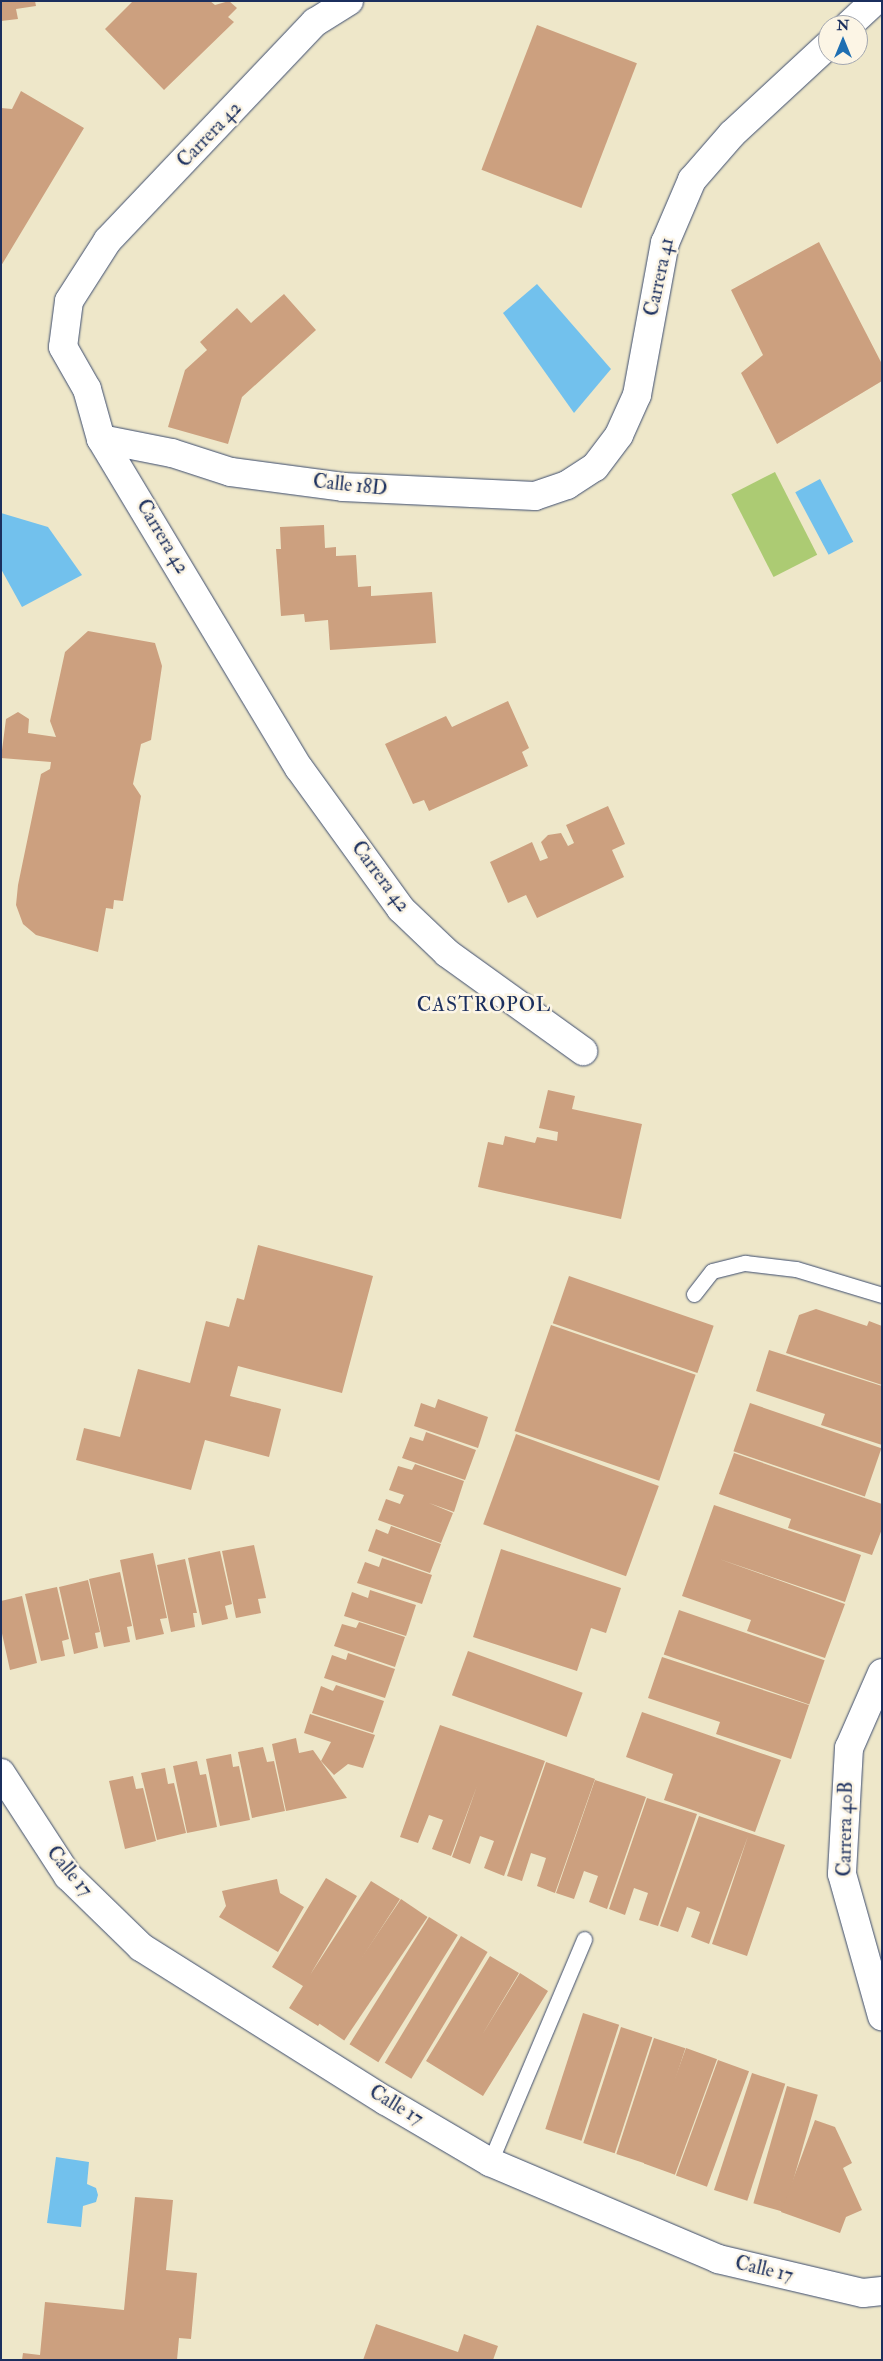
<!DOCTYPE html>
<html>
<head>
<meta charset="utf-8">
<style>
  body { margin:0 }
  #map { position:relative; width:883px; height:2361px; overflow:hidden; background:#eee7c9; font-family:"IM FELL Double Pica",serif }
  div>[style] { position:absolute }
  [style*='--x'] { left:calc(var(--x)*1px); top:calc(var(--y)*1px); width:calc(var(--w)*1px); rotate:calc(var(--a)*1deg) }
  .green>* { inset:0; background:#accb73; transform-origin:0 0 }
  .water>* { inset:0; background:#72c1ed; transform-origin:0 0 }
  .building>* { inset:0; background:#cca07f; transform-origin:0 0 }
  .roads { filter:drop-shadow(0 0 1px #3b4b6e) drop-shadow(0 0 1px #3b4b6e) }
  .service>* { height:15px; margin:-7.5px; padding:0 7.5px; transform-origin:7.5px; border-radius:7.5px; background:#fff }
  .minor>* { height:28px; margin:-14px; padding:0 14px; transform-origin:14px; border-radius:14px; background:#fff }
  span { translate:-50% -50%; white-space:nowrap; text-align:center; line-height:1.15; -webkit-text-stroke:5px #fcf5e5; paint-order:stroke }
  .street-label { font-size:19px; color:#1b2f5e }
  .neighbourhood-label { font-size:20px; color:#1b2f5e; letter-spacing:1px }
  .frame { position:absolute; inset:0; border:2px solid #1b2f5e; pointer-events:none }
  .north { position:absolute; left:818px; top:15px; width:50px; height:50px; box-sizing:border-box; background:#fcf5e5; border:1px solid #a2a6af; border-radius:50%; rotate:0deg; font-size:14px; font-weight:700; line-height:20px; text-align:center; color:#1b2f5e }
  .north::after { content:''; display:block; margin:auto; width:18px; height:22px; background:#1f6fb2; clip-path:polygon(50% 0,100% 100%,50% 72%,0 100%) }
</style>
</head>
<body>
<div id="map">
  <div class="green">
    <div style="left:775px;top:472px;width:93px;height:49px;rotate:63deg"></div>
  </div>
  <div class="water">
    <div style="clip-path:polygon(537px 284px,611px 369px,574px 413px,503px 313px)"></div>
    <div style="left:820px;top:479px;width:71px;height:28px;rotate:62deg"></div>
    <div style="clip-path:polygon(1px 513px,48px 527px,82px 575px,22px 607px,1px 569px)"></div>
    <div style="clip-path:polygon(56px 2157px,89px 2162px,87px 2184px,96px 2188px,98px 2195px,96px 2202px,83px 2206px,81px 2227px,47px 2223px)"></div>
  </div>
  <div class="building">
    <div style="clip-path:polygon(1px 1px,35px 1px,36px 6px,16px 9px,18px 19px,1px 21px)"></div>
    <div style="clip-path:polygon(133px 1px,210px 1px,215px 5px,229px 1px,237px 8px,228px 17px,234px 22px,164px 90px,105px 29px)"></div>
    <div style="left:537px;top:25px;width:107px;height:155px;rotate:21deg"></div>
    <div style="clip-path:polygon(21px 91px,84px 128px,1px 266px,1px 108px,12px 109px)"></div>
    <div style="clip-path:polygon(819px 242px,882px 364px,882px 381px,777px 444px,741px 373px,763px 355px,731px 290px)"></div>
    <div style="clip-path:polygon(284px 294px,316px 330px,242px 397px,228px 444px,168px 427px,185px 370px,207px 350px,200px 342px,237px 308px,251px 323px)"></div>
    <div style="clip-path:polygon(324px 525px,325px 548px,336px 547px,336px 556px,356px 555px,358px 587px,371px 586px,371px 596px,432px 592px,436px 643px,330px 650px,328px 620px,305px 622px,304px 614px,281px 616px,276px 549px,281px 549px,280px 527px)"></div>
    <div style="clip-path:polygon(88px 631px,155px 643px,162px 666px,151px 740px,141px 744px,133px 784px,141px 796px,123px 901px,114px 900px,113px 909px,106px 908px,98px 952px,36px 935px,23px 924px,16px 905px,18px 885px,41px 774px,50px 769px,51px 762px,1px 758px,6px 719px,18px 712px,29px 719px,28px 733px,56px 737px,50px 721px,65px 652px)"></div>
    <div style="clip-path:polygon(508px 701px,529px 748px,522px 752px,528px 766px,429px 811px,424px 800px,413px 804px,385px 744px,446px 716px,452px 727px)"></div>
    <div style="clip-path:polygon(608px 806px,625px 844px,612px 850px,624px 877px,537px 918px,526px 895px,508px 903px,490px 862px,532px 842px,540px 861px,548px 858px,541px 842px,548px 835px,561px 833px,568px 846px,574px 843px,566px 825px)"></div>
    <div style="clip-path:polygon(548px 1090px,575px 1096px,572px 1109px,642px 1124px,621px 1219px,478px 1187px,488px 1142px,503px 1145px,505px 1136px,535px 1143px,537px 1137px,557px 1141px,558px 1132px,539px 1128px)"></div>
    <div style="clip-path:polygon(258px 1245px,373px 1276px,342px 1393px,238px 1366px,230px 1396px,281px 1409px,269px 1457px,205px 1440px,191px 1490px,76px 1460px,84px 1428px,120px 1437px,138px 1369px,190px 1383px,206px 1321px,229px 1327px,237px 1298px,244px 1300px)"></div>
    <div style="left:569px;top:1276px;width:153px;height:50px;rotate:19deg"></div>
    <div style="clip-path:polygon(816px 1309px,867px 1326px,869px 1321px,882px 1326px,882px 1385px,786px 1353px,799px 1315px)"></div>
    <div style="left:551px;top:1325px;width:153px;height:112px;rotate:19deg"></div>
    <div style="clip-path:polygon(769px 1350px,882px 1386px,882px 1445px,821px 1425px,825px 1414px,756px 1391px)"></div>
    <div style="clip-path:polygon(438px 1399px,488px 1417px,478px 1448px,414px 1426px,421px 1403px,435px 1408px)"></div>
    <div style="left:750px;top:1403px;width:139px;height:51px;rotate:19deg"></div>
    <div style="clip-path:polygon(426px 1432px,476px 1450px,465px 1480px,402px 1458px,410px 1437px,423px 1441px)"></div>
    <div style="left:516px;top:1434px;width:152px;height:96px;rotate:20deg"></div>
    <div style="clip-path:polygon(734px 1453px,882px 1504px,882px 1529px,872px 1555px,788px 1528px,791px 1519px,719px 1494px)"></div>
    <div style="clip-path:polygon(415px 1464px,464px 1481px,454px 1512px,429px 1503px,453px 1513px,441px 1543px,378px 1520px,386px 1499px,400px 1504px,404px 1495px,389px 1490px,398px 1466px,412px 1470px)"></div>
    <div style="clip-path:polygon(714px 1505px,861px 1555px,845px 1602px,719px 1559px,845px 1604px,825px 1658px,747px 1631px,751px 1620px,682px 1596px)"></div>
    <div style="clip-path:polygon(391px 1526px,441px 1544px,430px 1573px,368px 1551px,376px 1529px,388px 1534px)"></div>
    <div style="clip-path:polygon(254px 1545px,266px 1598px,258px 1599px,261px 1613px,236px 1618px,222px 1551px)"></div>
    <div style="clip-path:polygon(501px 1549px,621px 1588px,606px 1633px,591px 1628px,577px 1671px,473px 1637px)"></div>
    <div style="clip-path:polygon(220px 1551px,232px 1604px,225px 1606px,228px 1619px,202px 1625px,188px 1558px)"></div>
    <div style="clip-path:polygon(153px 1553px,167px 1618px,160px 1619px,164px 1634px,136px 1640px,120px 1560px)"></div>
    <div style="clip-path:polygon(382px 1558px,432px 1575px,422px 1604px,357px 1583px,365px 1562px,379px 1567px)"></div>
    <div style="clip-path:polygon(185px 1559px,197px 1613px,193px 1613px,195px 1627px,171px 1632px,157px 1565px)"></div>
    <div style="clip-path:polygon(120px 1572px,132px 1626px,127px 1627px,130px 1642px,104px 1647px,89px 1579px)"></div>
    <div style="clip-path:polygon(88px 1580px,100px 1632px,95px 1633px,98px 1648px,74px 1654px,59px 1587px)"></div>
    <div style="clip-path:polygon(57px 1587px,69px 1639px,62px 1641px,65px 1656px,41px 1661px,25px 1594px)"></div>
    <div style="clip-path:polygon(370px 1590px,416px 1605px,406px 1636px,344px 1616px,352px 1592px,368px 1598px)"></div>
    <div style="clip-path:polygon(22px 1596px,37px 1663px,10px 1670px,1px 1629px,1px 1601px)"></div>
    <div style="left:679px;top:1610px;width:154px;height:47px;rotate:19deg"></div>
    <div style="clip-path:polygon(359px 1622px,405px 1637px,395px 1667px,334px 1646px,342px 1624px,356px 1628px)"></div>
    <div style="left:468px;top:1651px;width:122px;height:47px;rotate:20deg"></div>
    <div style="clip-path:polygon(348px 1653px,395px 1669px,385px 1698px,324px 1678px,332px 1655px,346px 1660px)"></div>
    <div style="clip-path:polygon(662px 1657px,809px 1705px,791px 1759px,716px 1734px,720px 1722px,648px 1698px)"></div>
    <div style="clip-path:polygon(336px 1685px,384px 1701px,373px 1733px,312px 1713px,321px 1686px,333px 1691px)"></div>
    <div style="clip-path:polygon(642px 1712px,781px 1760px,755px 1832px,664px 1800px,673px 1774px,626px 1757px)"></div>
    <div style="clip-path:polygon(310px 1714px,375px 1735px,363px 1768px,348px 1764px,334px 1775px,321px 1761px,331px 1742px,304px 1733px)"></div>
    <div style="clip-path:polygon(440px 1725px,545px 1761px,504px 1876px,484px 1868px,494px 1841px,480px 1836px,470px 1864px,452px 1857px,477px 1786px,451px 1856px,432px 1849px,443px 1820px,429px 1815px,418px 1843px,400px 1837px)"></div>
    <div style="clip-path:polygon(296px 1738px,299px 1753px,313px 1750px,347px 1798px,286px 1811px,272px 1744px)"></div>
    <div style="clip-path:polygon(263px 1747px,267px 1762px,274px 1761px,285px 1811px,252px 1818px,238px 1752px)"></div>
    <div style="clip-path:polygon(231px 1754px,233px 1767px,239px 1766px,250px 1820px,220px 1826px,206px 1759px)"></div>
    <div style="clip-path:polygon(197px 1761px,200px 1775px,206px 1774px,217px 1827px,187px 1833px,173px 1766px)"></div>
    <div style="clip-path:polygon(546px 1762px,595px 1779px,555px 1893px,537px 1886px,546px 1858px,531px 1853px,522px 1881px,507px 1876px)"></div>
    <div style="clip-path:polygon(165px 1768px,168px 1784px,174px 1783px,186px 1833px,157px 1840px,141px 1773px)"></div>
    <div style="clip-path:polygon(133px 1776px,136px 1789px,143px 1788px,156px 1841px,125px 1849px,109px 1781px)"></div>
    <div style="clip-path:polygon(595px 1780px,646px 1797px,607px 1909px,589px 1902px,598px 1876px,584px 1871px,574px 1899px,556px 1893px)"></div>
    <div style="clip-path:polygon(647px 1798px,697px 1814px,658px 1926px,639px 1920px,648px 1893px,634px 1888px,625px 1915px,609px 1909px)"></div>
    <div style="clip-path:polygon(699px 1816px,785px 1845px,747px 1956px,712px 1944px,748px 1836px,709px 1944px,691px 1937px,700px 1912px,687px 1907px,678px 1932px,660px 1926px)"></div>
    <div style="clip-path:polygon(326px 1878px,357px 1896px,310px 1975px,371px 1881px,400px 1899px,318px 2026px,289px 2008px,303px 1986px,272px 1967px)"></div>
    <div style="clip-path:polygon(277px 1879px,280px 1893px,304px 1907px,278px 1952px,219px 1917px,226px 1906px,222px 1891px)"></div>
    <div style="left:401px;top:1899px;width:32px;height:149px;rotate:34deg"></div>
    <div style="left:429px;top:1917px;width:34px;height:150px;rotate:32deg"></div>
    <div style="left:461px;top:1936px;width:31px;height:148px;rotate:31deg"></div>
    <div style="clip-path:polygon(490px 1956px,519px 1973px,482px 2035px,520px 1973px,548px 1991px,483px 2096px,426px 2061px)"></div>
    <div style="left:583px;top:2013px;width:38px;height:122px;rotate:18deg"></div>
    <div style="left:621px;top:2027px;width:33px;height:122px;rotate:18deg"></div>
    <div style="left:654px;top:2038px;width:33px;height:122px;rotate:18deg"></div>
    <div style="left:686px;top:2048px;width:33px;height:123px;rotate:20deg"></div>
    <div style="left:718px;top:2060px;width:33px;height:123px;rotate:20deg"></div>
    <div style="left:752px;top:2073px;width:35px;height:123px;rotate:18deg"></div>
    <div style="left:787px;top:2086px;width:32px;height:122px;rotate:16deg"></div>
    <div style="clip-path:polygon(815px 2120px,835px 2127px,852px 2163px,843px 2168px,862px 2210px,846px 2217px,840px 2233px,781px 2212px)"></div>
    <div style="clip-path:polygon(135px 2197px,173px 2200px,166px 2270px,197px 2273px,191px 2339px,179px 2338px,177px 2360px,22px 2360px,23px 2353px,40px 2355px,45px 2302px,124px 2310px)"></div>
    <div style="clip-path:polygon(376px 2324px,458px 2352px,464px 2334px,498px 2346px,493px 2360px,363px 2360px)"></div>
  </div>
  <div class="roads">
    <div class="service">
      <div style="--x:694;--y:1294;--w:29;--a:-52"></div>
      <div style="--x:712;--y:1271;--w:34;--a:-14"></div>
      <div style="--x:745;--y:1263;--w:51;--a:6.7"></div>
      <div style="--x:796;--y:1269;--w:90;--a:16.8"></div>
      <div style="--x:490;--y:2162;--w:242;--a:-67.1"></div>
    </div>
    <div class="minor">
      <div style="--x:349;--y:1;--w:40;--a:148"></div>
      <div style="--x:315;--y:22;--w:301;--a:133.5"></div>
      <div style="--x:108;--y:240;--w:72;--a:122.6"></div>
      <div style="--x:69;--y:301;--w:46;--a:97.4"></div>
      <div style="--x:63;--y:347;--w:48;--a:60.3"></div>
      <div style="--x:87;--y:389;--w:52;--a:74.4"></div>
      <div style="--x:101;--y:439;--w:384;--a:59"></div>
      <div style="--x:299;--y:768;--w:174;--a:54.1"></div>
      <div style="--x:401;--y:909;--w:64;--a:43.7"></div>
      <div style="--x:447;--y:953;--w:168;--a:35.8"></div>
      <div style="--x:849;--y:25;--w:35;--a:-43"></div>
      <div style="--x:101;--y:439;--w:72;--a:11.2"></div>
      <div style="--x:172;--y:453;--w:62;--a:17.9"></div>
      <div style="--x:231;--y:472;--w:113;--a:7.6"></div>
      <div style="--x:343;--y:487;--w:192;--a:2.7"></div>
      <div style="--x:535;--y:496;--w:34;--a:-19"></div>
      <div style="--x:567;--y:485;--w:33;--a:-33"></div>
      <div style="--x:595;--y:467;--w:40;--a:-53"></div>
      <div style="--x:619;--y:435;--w:44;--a:-65.8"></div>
      <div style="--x:637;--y:395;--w:155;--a:-79.6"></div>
      <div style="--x:665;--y:243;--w:69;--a:-66.8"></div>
      <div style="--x:692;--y:180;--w:61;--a:-49"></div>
      <div style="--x:732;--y:134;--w:131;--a:-42.8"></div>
      <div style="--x:882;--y:1673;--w:82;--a:113.7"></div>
      <div style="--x:849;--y:1748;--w:126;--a:93.2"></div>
      <div style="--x:842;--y:1874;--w:148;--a:74.3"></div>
      <div style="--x:1;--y:1773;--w:123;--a:57"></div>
      <div style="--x:68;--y:1876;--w:102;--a:44.2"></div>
      <div style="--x:141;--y:1947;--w:289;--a:32.2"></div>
      <div style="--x:386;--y:2101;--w:121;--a:30.4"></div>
      <div style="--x:490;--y:2162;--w:248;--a:23"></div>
      <div style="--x:718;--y:2259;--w:149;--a:13.2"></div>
      <div style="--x:863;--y:2293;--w:19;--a:-6"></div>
    </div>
  </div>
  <div class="street-label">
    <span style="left:210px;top:135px;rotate:-46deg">Carrera 42</span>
    <span style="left:660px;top:277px;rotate:-78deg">Carrera 41</span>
    <span style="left:350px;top:486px;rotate:6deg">Calle 18D</span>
    <span style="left:162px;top:537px;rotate:59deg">Carrera 42</span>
    <span style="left:380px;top:877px;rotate:53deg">Carrera 42</span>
    <span style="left:846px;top:1829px;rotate:-89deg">Carrera 40B</span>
    <span style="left:69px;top:1872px;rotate:50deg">Calle 17</span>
    <span style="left:396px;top:2106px;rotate:31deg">Calle 17</span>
    <span style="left:764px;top:2270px;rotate:13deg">Calle 17</span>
  </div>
  <div class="neighbourhood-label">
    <span style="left:484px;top:1004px">CASTROPOL</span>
  </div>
  <div class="frame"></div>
  <div class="north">N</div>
</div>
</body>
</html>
